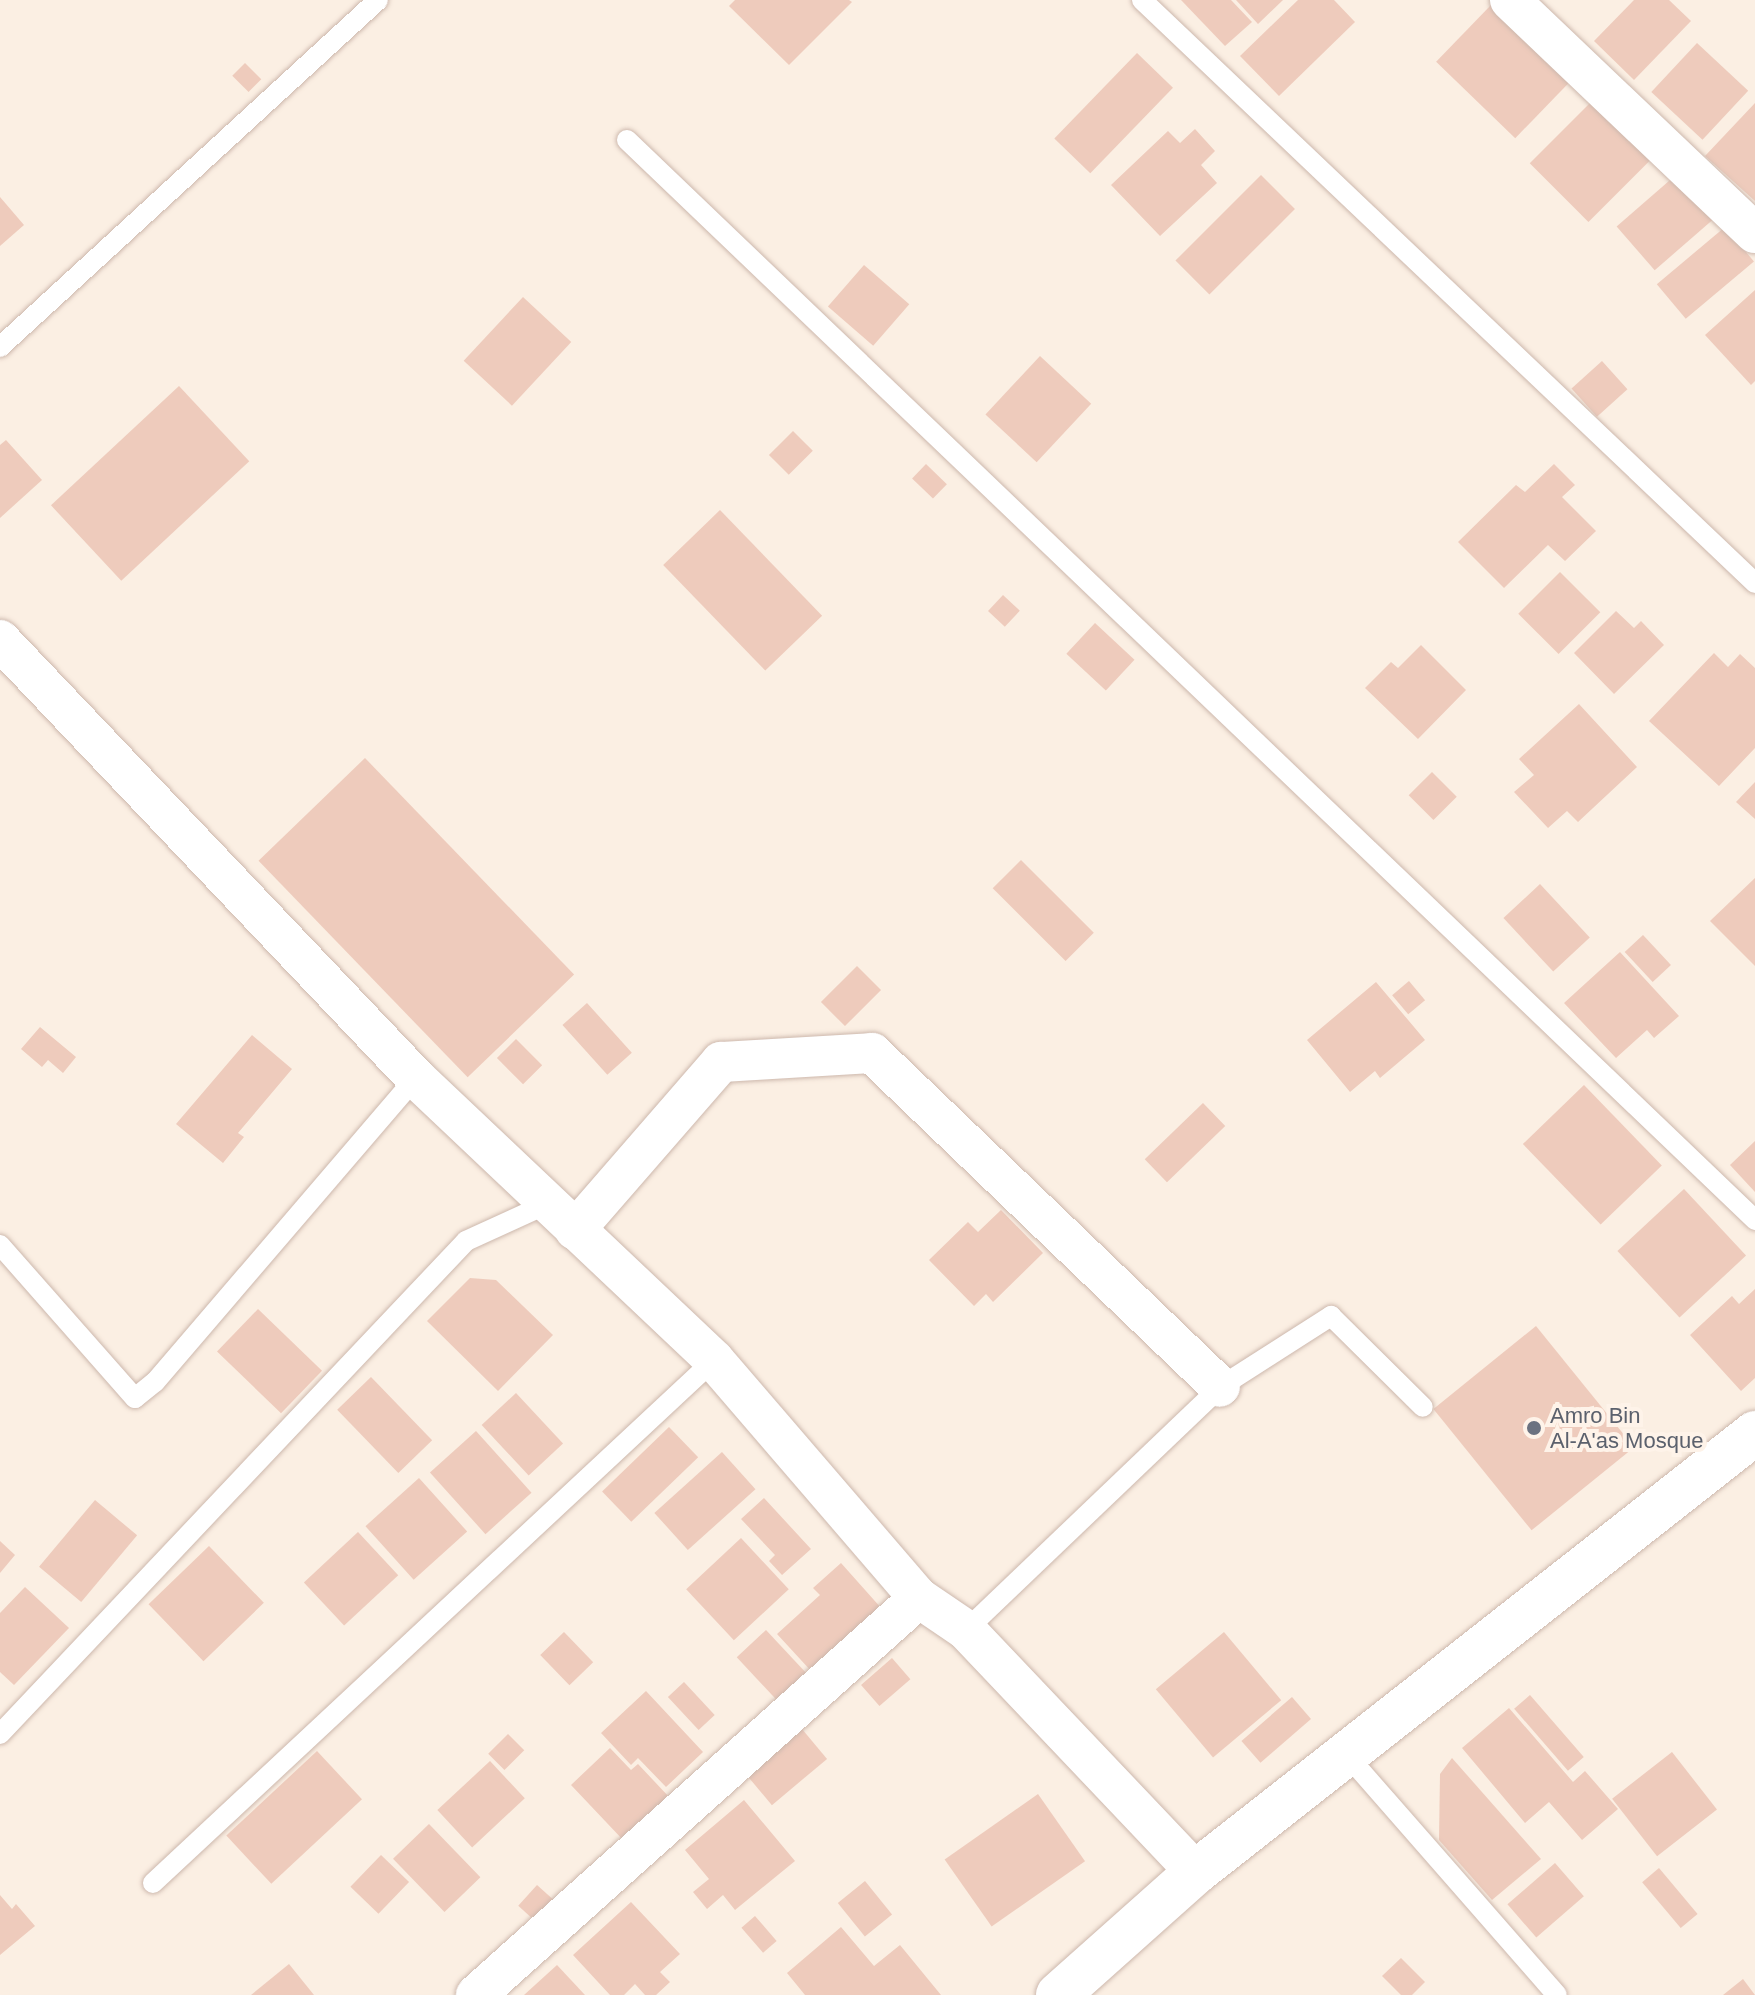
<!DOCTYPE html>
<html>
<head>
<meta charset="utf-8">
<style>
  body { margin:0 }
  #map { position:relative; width:1755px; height:1995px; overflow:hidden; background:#fbefe3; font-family:Arial,sans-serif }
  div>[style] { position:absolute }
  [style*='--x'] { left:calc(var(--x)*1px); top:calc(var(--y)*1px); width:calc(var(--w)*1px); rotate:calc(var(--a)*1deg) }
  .building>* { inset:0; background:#eecbbc; transform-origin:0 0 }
  .roads { filter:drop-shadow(0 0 2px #cdb8ad) drop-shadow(0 0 2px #cdb8ad) }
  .service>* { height:20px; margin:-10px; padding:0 10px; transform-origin:10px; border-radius:10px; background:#fff }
  .minor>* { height:40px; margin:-20px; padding:0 20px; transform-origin:20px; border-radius:20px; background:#fff }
  .tertiary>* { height:44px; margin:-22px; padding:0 22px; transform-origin:22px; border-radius:22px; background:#fff }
  .dots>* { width:22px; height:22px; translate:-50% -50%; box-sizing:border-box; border:4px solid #fef3e9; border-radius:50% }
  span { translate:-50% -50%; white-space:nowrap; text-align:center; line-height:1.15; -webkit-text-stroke:8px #fef3e9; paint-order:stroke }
  .worship-label { font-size:22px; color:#5b616d }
  .left { translate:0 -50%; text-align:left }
</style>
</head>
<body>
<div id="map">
  <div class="building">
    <div style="clip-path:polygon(735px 0,849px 0,852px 2px,789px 65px,729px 6px)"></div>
    <div style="clip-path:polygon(1181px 0,1231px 0,1252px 22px,1225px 46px)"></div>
    <div style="clip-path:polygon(1236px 0,1283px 0,1258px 24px)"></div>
    <div style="clip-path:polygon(1298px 0,1334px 0,1355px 22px,1279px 96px,1240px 56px)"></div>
    <div style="clip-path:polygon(1634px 0,1669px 0,1691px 21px,1634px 80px,1594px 41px)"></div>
    <div style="left:1491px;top:5px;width:110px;height:79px;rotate:44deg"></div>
    <div style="left:1697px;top:43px;width:70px;height:67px;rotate:43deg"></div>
    <div style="left:1137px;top:53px;width:50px;height:119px;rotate:44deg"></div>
    <div style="left:245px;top:63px;width:23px;height:18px;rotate:45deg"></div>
    <div style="left:1592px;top:101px;width:83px;height:88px;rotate:45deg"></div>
    <div style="clip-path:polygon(1755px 103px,1755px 201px,1705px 156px)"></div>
    <div style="clip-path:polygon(1195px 129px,1215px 151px,1201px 165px,1217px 183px,1160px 236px,1111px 185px,1168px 131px,1180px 143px)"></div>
    <div style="left:1677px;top:174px;width:58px;height:80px;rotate:49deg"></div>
    <div style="left:1261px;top:175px;width:48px;height:121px;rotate:45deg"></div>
    <div style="clip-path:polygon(0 197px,24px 225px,0 246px)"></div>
    <div style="left:1725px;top:227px;width:45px;height:89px;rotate:50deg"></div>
    <div style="left:864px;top:265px;width:60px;height:55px;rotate:41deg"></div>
    <div style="clip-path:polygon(1755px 290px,1755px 381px,1751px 385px,1705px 335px)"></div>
    <div style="left:523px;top:297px;width:66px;height:87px;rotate:43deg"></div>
    <div style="left:1040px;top:356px;width:70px;height:80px;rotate:43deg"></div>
    <div style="left:1602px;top:361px;width:38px;height:41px;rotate:48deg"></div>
    <div style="left:179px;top:386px;width:103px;height:175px;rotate:47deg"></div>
    <div style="left:793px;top:431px;width:28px;height:34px;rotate:45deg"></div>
    <div style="clip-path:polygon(6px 440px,42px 480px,0 518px,0 445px)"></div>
    <div style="left:926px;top:464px;width:29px;height:20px;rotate:44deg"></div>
    <div style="clip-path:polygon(1554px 464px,1575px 485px,1562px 497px,1596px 531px,1565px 561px,1548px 545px,1504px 588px,1458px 542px,1516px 485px,1525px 492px)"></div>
    <div style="left:720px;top:510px;width:147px;height:79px;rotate:46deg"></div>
    <div style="left:1560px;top:572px;width:57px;height:59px;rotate:45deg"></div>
    <div style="left:1003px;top:595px;width:23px;height:22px;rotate:43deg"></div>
    <div style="clip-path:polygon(1616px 611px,1634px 628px,1641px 621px,1664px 645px,1614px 694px,1574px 653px)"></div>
    <div style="left:1095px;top:623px;width:54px;height:42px;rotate:43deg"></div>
    <div style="clip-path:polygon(1421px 645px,1466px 690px,1418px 739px,1365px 688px,1391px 662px,1398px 668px)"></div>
    <div style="clip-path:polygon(1714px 653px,1728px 667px,1740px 654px,1755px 668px,1755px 748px,1719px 786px,1649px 721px)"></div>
    <div style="clip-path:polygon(1579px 704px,1637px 767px,1578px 822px,1567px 811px,1548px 828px,1514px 792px,1534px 775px,1519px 759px)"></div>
    <div style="left:365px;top:758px;width:301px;height:148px;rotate:46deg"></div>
    <div style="left:1432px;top:772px;width:35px;height:33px;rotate:45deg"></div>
    <div style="clip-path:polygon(1755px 782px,1755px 819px,1736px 802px)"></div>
    <div style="left:1021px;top:860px;width:103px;height:40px;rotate:45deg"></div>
    <div style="clip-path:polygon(1755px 878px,1755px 966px,1710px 921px)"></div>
    <div style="left:1540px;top:884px;width:73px;height:50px;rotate:47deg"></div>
    <div style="left:1643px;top:935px;width:41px;height:25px;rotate:47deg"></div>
    <div style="clip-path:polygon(1620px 952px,1679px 1016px,1654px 1038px,1647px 1030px,1616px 1058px,1564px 1003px)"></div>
    <div style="left:857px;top:966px;width:34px;height:51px;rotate:45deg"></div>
    <div style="left:1409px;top:981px;width:25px;height:22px;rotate:50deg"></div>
    <div style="clip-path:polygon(1376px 982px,1425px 1040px,1380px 1078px,1375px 1071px,1350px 1092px,1307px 1040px)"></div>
    <div style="left:587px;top:1003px;width:67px;height:33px;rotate:48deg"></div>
    <div style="clip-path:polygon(40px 1027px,76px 1057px,63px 1073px,48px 1060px,42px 1067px,21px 1049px)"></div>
    <div style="clip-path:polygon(252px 1035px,292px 1069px,238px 1133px,244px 1137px,223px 1163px,176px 1124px)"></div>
    <div style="left:516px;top:1039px;width:37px;height:27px;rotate:45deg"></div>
    <div style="left:1584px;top:1085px;width:112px;height:85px;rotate:46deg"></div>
    <div style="left:1203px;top:1103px;width:32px;height:81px;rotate:46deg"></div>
    <div style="clip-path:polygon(1755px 1141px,1755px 1192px,1730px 1165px)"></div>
    <div style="left:1684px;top:1189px;width:91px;height:91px;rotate:47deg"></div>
    <div style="clip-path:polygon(1001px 1210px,1043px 1253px,993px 1302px,986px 1294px,974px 1306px,929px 1260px,968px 1222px,978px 1232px)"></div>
    <div style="clip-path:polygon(470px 1278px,496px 1280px,553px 1335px,498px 1391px,427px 1321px)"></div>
    <div style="clip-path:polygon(1755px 1289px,1755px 1378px,1741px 1391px,1690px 1335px,1732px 1296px,1739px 1304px)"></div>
    <div style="left:258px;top:1309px;width:89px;height:59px;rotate:44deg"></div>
    <div style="left:1536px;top:1326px;width:156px;height:132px;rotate:51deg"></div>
    <div style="left:371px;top:1377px;width:88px;height:47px;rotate:46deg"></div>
    <div style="left:516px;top:1393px;width:69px;height:47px;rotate:47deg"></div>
    <div style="left:669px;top:1427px;width:42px;height:93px;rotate:46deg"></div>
    <div style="left:476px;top:1431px;width:83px;height:62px;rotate:48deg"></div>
    <div style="left:722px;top:1452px;width:50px;height:91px;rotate:48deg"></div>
    <div style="left:419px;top:1478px;width:72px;height:72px;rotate:48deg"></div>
    <div style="clip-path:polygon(764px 1498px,811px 1549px,782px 1575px,769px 1561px,775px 1555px,741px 1519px)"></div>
    <div style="left:95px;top:1500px;width:55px;height:87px;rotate:40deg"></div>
    <div style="left:358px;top:1532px;width:59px;height:74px;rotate:47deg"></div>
    <div style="left:741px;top:1538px;width:70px;height:75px;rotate:47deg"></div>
    <div style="clip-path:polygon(0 1541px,15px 1555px,0 1573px)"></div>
    <div style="left:209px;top:1546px;width:79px;height:84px;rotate:46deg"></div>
    <div style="clip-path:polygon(841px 1563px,882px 1609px,812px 1672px,777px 1634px,820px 1595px,813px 1588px)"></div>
    <div style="clip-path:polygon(25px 1587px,69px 1628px,14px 1685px,0 1672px,0 1613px)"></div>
    <div style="left:766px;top:1630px;width:63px;height:40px;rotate:47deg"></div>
    <div style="left:564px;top:1632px;width:42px;height:33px;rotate:46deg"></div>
    <div style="left:1224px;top:1632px;width:89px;height:89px;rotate:50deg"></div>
    <div style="left:892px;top:1658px;width:28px;height:41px;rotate:49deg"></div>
    <div style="left:684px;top:1682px;width:45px;height:22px;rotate:47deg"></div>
    <div style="clip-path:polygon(646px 1691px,703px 1752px,666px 1787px,638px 1758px,631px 1765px,601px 1733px)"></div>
    <div style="left:1530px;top:1695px;width:82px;height:21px;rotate:49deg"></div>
    <div style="left:1292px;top:1697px;width:29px;height:67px;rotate:49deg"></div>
    <div style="clip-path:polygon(1509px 1708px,1573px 1782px,1585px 1771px,1618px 1809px,1582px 1840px,1549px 1802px,1525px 1823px,1462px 1748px)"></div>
    <div style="left:802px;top:1729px;width:39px;height:72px;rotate:50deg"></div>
    <div style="left:508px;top:1734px;width:23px;height:28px;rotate:45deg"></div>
    <div style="clip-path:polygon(610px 1748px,631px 1770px,638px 1764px,670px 1798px,624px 1841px,571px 1785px)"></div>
    <div style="left:317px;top:1751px;width:66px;height:124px;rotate:47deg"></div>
    <div style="left:1672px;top:1752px;width:73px;height:76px;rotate:52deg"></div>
    <div style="clip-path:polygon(1452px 1758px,1541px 1859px,1492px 1900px,1439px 1840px,1440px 1774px)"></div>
    <div style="left:490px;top:1761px;width:51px;height:72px;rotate:47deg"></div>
    <div style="left:1038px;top:1794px;width:82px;height:114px;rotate:55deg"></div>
    <div style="clip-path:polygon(744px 1800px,795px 1861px,735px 1910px,723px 1895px,707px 1909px,693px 1892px,709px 1879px,685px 1850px)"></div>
    <div style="left:429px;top:1824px;width:74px;height:50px;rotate:46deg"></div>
    <div style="left:381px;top:1855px;width:39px;height:44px;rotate:44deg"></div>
    <div style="left:1555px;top:1863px;width:44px;height:63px;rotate:49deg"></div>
    <div style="left:1659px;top:1868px;width:60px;height:22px;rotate:50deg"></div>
    <div style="left:865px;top:1881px;width:43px;height:35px;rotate:51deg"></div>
    <div style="left:537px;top:1885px;width:30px;height:28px;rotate:42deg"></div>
    <div style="clip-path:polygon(0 1895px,12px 1909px,16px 1904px,35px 1926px,0 1955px)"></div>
    <div style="clip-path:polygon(631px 1902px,680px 1954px,660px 1972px,670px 1982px,656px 1995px,645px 1995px,635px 1984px,624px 1995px,610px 1995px,573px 1955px)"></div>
    <div style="left:755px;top:1916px;width:33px;height:18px;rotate:49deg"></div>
    <div style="clip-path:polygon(841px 1927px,874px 1966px,900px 1945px,941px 1995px,805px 1995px,787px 1973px)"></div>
    <div style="clip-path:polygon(1401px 1958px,1425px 1982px,1412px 1995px,1401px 1995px,1382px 1976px)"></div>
    <div style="clip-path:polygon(289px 1964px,314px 1995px,251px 1995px)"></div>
    <div style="clip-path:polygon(557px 1965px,585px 1995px,524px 1995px)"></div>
    <div style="clip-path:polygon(1743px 1979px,1755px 1995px,1723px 1995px)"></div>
  </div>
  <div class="roads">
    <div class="service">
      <div style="--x:1142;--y:0;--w:846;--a:43.56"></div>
      <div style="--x:627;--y:140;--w:1562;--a:43.75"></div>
      <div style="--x:0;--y:347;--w:513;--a:-42.55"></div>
      <div style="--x:0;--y:1245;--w:204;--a:48.6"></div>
      <div style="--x:135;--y:1398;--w:26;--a:-39"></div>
      <div style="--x:155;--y:1382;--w:401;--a:-49.4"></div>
      <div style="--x:966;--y:1630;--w:352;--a:-43.7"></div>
      <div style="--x:1220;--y:1387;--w:132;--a:-32.6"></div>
      <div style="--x:1331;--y:1316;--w:129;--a:44.7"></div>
      <div style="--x:0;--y:1734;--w:678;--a:-46.61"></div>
      <div style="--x:466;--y:1241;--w:89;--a:-24.6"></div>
      <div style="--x:1346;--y:1754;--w:320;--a:48.8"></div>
      <div style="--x:153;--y:1883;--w:767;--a:-42.99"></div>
    </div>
    <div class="minor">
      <div style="--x:1510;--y:0;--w:338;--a:43.6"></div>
      <div style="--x:0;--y:640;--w:604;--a:46.48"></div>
      <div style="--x:416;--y:1078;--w:410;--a:43.4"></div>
      <div style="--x:714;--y:1360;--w:314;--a:49.3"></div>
      <div style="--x:919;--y:1598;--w:57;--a:34.2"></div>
      <div style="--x:966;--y:1630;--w:334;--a:46.5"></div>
      <div style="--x:575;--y:1230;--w:223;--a:-49"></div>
      <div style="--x:721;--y:1062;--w:151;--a:-3.4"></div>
      <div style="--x:872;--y:1053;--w:482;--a:43.8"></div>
      <div style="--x:476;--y:1995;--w:595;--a:-41.87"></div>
    </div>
    <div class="tertiary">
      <div style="--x:1058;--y:1995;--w:185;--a:-41.7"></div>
      <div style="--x:1196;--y:1872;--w:711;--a:-38.14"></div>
    </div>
  </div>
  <div class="dots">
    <div style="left:1534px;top:1428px;background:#6b7280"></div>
  </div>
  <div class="worship-label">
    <span class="left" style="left:1550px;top:1428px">Amro Bin<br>Al-A'as Mosque</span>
  </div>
</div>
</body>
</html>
